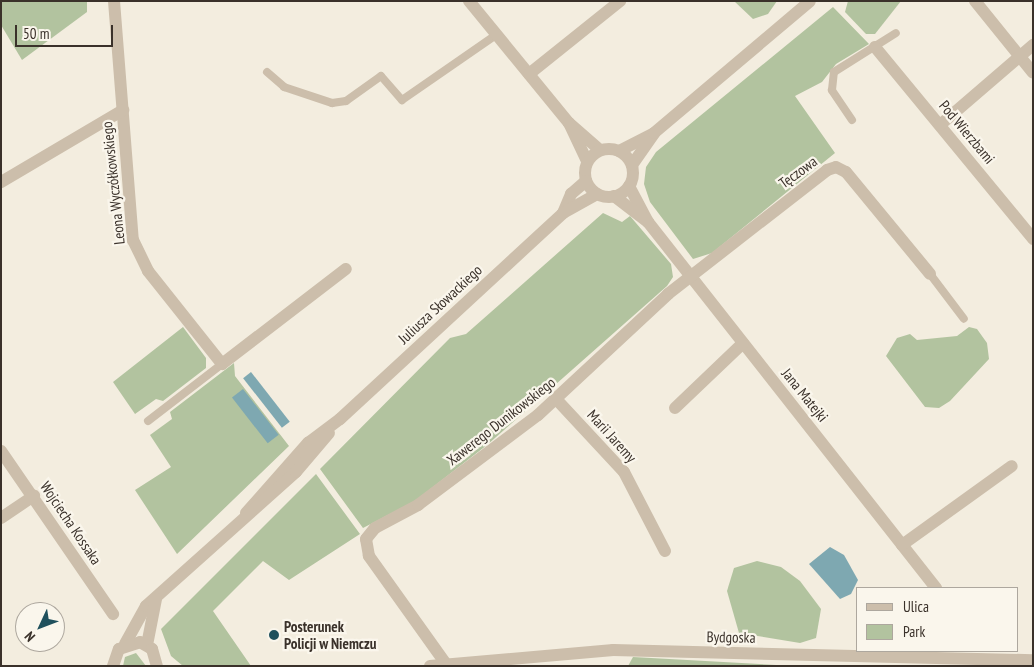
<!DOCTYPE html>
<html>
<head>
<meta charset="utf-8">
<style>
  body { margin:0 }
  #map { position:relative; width:1034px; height:667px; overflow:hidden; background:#f3eddf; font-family:"PT Sans Narrow",sans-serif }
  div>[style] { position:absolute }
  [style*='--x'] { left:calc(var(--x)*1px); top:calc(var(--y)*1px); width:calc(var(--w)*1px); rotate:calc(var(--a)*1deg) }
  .green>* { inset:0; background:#b2c39f }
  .water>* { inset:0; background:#7ea8b1; transform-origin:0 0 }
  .service>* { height:8px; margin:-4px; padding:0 4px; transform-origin:4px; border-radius:4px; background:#ccbeab }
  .minor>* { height:12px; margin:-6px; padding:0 6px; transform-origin:6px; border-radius:6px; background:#ccbeab }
  .tertiary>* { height:12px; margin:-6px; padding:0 6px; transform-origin:6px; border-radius:6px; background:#ccbeab }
  .tertiary>.ring { margin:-6px; padding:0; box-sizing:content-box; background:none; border:12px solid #ccbeab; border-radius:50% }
  .dots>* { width:14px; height:14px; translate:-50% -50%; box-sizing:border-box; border:2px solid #faf6ec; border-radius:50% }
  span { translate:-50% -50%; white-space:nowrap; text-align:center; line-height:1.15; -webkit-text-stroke:4.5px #faf6ec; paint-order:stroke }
  .street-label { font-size:15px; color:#3a312a }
  .poi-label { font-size:15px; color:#3a312a; font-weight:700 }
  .left { translate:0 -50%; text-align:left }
  .frame { position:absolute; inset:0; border:2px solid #3a312a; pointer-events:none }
  .legend { position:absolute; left:856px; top:587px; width:162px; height:65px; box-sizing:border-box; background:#faf6ec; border:1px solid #ada79e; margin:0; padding:6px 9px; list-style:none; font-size:15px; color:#3a312a }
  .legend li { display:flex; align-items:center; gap:10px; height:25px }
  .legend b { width:25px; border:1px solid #ada79e }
  .north { position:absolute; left:15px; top:602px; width:50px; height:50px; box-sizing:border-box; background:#faf6ec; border:1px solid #ada79e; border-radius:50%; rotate:227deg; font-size:14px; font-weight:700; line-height:20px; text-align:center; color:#3a312a }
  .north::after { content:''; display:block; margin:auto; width:18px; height:22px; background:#1f505c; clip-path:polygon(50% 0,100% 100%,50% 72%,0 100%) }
  .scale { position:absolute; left:15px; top:25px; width:98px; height:22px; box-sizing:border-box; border:2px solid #3a312a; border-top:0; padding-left:6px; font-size:15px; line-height:18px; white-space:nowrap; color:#3a312a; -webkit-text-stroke:4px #faf6ec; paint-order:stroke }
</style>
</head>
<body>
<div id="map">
  <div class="green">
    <div style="clip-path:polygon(1px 1px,87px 1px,87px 12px,22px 60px,1px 25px)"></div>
    <div style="clip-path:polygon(734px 1px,777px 1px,768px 14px,753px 19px)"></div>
    <div style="clip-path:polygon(848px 1px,901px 1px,875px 34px,866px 34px,845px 12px)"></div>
    <div style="clip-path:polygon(833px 7px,869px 44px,836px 64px,822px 82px,795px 96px,835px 153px,712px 253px,693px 259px,650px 202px,644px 184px,646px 167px,656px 152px)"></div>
    <div style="clip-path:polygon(603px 213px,622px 222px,630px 216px,671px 264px,673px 277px,667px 286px,487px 445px,415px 501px,363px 528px,320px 469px,450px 338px,466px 334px)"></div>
    <div style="clip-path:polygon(183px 327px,206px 358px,206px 368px,163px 401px,156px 399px,135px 414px,113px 382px)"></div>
    <div style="clip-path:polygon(969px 327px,977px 329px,987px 343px,989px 359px,950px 401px,939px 408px,925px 407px,886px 356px,897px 338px,910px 334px,917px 340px,957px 336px)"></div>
    <div style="clip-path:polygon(234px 363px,235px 376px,289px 446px,177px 554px,135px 490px,171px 467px,150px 435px,172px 419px,170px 412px)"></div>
    <div style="clip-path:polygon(316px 474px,360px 534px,289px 580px,263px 561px,213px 611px,251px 666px,183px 666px,171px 656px,161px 629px)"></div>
    <div style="clip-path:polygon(757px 561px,781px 567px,800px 581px,821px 609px,816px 638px,800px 643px,739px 633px,727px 591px,734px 568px)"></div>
    <div style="clip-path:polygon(136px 653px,146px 666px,123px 666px,125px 657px)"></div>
    <div style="clip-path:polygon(633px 657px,795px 666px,628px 666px)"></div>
  </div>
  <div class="water">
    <div style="left:251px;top:372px;width:63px;height:10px;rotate:52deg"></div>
    <div style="left:243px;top:389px;width:58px;height:14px;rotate:52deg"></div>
    <div style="clip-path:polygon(830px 547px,844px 555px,858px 580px,851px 594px,840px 599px,809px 564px)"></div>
  </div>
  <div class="service">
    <div style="--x:267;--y:72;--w:23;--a:41"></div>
    <div style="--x:284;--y:87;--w:51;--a:18.4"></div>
    <div style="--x:332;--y:103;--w:14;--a:-8"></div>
    <div style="--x:346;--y:101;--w:43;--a:-35.5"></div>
    <div style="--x:381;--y:76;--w:32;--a:49"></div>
    <div style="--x:402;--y:100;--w:114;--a:-34.7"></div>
    <div style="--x:852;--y:120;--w:36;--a:-124"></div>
    <div style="--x:832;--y:90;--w:18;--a:-84"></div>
    <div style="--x:834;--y:72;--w:73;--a:-32.2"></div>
    <div style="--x:930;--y:274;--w:56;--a:52.9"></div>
    <div style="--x:148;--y:421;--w:93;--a:-37.6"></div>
  </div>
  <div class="minor">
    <div style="--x:114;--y:1;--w:240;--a:85.5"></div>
    <div style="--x:133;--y:240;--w:34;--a:64"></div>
    <div style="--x:148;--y:271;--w:119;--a:51.5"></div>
    <div style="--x:222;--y:364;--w:156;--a:-37.5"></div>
    <div style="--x:469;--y:1;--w:158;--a:50.7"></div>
    <div style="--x:569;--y:123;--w:42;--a:64.7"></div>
    <div style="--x:975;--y:1;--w:92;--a:51.1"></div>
    <div style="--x:875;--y:47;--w:249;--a:50.5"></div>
    <div style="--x:529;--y:74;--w:117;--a:-38.7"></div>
    <div style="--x:569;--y:123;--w:41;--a:41.1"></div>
    <div style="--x:940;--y:125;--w:123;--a:-40.7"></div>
    <div style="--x:1;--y:182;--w:142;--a:-30.5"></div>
    <div style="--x:629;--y:186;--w:41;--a:62.2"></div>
    <div style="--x:648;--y:222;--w:466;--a:51.8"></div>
    <div style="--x:614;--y:196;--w:43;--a:37.4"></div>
    <div style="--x:557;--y:400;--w:98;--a:47.1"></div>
    <div style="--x:624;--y:472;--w:89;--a:62.6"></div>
    <div style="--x:675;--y:408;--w:94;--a:-43.7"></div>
    <div style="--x:1;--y:451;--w:198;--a:55.5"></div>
    <div style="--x:1;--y:518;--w:40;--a:-34"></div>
    <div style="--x:902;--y:545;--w:135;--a:-35.7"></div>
    <div style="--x:446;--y:664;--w:133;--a:-125.5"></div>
    <div style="--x:369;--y:556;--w:17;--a:-100"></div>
    <div style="--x:366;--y:539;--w:14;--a:-51"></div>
    <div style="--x:375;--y:528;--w:49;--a:-28.1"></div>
    <div style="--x:418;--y:505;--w:150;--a:-36.9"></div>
    <div style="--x:538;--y:415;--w:178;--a:-42.9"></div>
    <div style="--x:668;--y:294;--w:202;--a:-37.9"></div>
    <div style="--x:827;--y:170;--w:9;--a:-18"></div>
    <div style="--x:836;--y:167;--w:11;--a:27"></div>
    <div style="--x:846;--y:172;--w:132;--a:50.5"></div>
    <div style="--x:430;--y:666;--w:184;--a:-5"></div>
    <div style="--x:613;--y:650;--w:420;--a:1.4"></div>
  </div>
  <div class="tertiary">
    <div class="ring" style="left:585px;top:149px;width:36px;height:36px"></div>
    <div style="--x:619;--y:151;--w:39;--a:-27"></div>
    <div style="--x:632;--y:165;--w:39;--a:-55"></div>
    <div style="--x:654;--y:133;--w:204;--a:-40.2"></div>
    <div style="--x:563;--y:213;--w:21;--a:-67"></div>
    <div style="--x:571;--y:194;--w:20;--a:-41"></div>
    <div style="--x:246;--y:513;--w:94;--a:-48.5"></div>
    <div style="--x:308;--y:443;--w:40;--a:-37"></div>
    <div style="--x:340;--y:419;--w:304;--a:-42.7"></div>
    <div style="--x:563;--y:213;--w:39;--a:-29"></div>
    <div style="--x:125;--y:644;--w:43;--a:-61.1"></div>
    <div style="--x:146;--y:606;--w:201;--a:-41.8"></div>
    <div style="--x:296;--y:472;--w:51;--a:-49.8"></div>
    <div style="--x:147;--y:645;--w:47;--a:-78.9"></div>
    <div style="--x:113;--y:666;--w:18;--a:-71"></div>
    <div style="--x:119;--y:649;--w:22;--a:-18"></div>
    <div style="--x:140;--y:642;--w:14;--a:30"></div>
    <div style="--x:152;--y:649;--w:18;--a:74"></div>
  </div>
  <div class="dots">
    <div style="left:274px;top:635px;background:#1f505c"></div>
  </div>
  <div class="street-label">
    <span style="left:967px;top:132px;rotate:50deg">Pod Wierzbami</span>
    <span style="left:798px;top:172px;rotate:-36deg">Tęczowa</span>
    <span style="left:113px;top:183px;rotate:-96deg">Leona Wyczółkowskiego</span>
    <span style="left:440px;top:304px;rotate:-43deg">Juliusza Słowackiego</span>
    <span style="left:805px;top:395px;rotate:51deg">Jana Matejki</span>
    <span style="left:501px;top:421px;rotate:-38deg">Xawerego Dunikowskiego</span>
    <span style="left:612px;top:436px;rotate:48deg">Marii Jaremy</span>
    <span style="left:71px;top:523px;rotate:56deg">Wojciecha Kossaka</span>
    <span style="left:731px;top:637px;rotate:1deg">Bydgoska</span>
  </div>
  <div class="poi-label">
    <span class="left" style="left:284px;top:635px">Posterunek<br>Policji w Niemczu</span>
  </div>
  <div class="frame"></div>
  <ul class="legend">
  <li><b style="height:6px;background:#ccbeab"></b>Ulica</li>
  <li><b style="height:14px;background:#b2c39f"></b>Park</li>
  </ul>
  <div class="north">N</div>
  <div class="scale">50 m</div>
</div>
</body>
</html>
